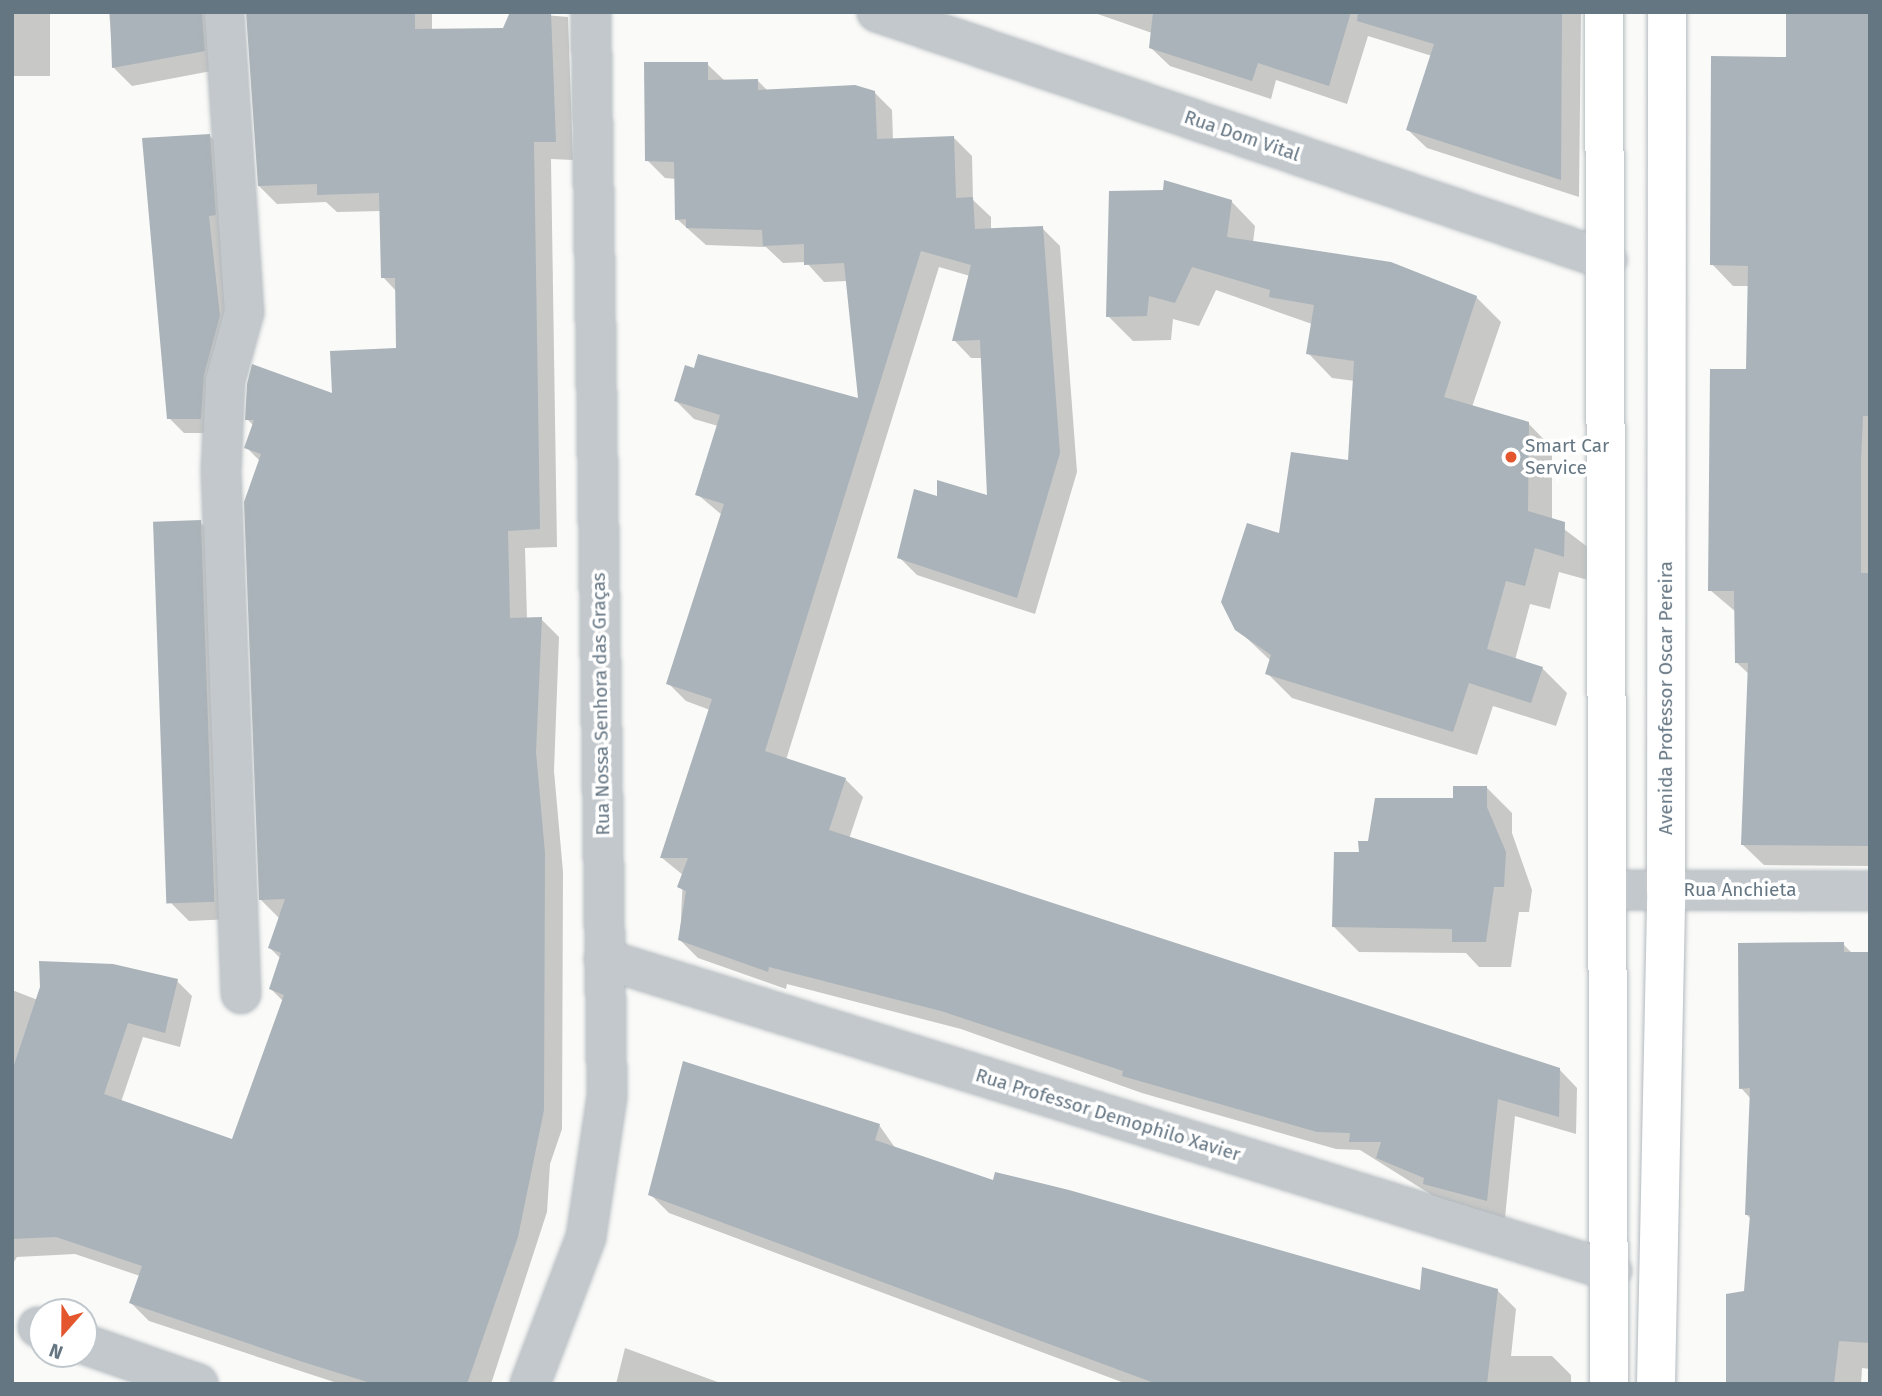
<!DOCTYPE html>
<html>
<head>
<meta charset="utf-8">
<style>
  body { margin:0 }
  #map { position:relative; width:1882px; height:1396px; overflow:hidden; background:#fafaf8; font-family:"Fira Sans",sans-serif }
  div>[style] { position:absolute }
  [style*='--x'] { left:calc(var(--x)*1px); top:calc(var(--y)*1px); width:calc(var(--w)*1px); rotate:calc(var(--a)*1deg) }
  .shadow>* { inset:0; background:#0003; transform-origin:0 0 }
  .building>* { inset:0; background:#aab3b9; transform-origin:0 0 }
  .roads { filter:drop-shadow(0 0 2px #b3babf) drop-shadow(0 0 2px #b3babf) }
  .minor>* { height:38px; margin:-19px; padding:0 19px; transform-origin:19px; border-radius:19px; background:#c3c8cc }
  .tertiary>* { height:38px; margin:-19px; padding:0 19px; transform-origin:19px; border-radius:19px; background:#c3c8cc }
  .secondary>* { height:38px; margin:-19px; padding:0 19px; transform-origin:19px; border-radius:19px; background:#fff }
  .dots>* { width:19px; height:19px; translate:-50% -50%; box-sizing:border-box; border:4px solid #fff; border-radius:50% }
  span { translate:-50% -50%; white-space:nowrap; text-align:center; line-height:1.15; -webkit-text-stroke:7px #fff; paint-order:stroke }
  .street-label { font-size:19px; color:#657683 }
  .poi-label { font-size:19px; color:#657683 }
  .left { translate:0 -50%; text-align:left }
  .frame { position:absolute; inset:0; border:14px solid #657683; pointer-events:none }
  .north { position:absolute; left:28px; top:1298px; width:70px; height:70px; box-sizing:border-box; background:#fff; border:2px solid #c1c8cd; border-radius:50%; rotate:201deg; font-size:19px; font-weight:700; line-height:28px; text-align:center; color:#657683 }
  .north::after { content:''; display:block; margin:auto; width:24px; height:32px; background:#e4572e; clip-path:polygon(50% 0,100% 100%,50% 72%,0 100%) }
</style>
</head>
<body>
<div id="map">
  <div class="shadow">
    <div style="left:12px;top:12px;width:38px;height:64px"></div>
    <div style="clip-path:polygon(109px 12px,234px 12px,222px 69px,132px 86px,114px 68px)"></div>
    <div style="clip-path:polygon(248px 12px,432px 12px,432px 30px,504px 29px,511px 12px,568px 17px,573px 160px,551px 159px,557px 547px,525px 548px,527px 619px,541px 619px,559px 637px,554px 771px,563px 872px,562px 1129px,550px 1164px,547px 1212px,491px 1384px,340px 1384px,149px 1321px,131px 1303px,140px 1276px,75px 1254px,17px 1257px,12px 1265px,12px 990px,43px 1002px,177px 981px,192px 996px,180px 1047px,143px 1037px,121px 1102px,233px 1141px,284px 1002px,271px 989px,281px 959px,270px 948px,280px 919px,261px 900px,260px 461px,246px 447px,254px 426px,247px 419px,333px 396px,398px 350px,397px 292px,383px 277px,381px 211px,337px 212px,326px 202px,277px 204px,259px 186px)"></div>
    <div style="clip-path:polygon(1092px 12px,1581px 12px,1579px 197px,1427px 148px,1408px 130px,1432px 56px,1368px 36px,1347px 104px,1276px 80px,1271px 99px,1170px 66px,1151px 48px,1152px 33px)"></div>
    <div style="clip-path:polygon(1870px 12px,1870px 866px,1764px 865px,1742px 844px,1750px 675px,1736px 662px,1736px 612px,1710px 590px,1748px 371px,1749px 286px,1733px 286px,1712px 264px,1788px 59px)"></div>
    <div style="clip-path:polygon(707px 64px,725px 81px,757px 80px,768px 91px,874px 92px,892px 110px,893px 140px,954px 138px,972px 156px,973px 200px,991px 217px,991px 230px,1042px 228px,1060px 246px,1077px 472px,1035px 614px,917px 575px,899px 557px,938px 498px,989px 497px,983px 358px,971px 358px,954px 340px,970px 276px,939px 267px,786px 760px,845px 779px,863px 797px,849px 839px,1559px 1069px,1577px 1088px,1576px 1134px,1515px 1116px,1505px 1218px,1443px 1202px,1360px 1150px,1336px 1149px,1142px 1093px,961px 1029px,787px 984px,786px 989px,698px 958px,680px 940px,683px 875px,662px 858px,710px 710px,686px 701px,668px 683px,722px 515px,697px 494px,718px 426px,694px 419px,676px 401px,860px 400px,847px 281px,824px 282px,806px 262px,783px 263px,766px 247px,706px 245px,677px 219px,676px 179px,665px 178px,647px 160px)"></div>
    <div style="clip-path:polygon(210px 136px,225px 151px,236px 317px,216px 433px,184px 433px,169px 418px)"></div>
    <div style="clip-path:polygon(1231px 201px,1255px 226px,1253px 243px,1476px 297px,1501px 322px,1472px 407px,1528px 423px,1552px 448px,1552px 520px,1589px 548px,1588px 580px,1559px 572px,1550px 609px,1530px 604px,1515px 660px,1542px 668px,1567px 693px,1556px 726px,1493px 706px,1477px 755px,1292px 698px,1267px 673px,1271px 661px,1237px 629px,1280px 535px,1350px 462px,1355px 381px,1332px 378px,1308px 353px,1312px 324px,1216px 290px,1199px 326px,1173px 319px,1171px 340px,1133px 341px,1108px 316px)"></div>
    <div style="clip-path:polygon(200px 522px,217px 539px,232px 919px,189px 921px,172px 904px)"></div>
    <div style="clip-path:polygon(1487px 788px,1512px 813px,1512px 833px,1532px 890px,1529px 912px,1519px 912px,1511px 967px,1479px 967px,1466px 953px,1359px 952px,1333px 926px,1360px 853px,1369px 842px)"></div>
    <div style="clip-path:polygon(1843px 944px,1853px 954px,1870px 954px,1870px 1369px,1862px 1368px,1861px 1384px,1727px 1384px,1745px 1293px,1751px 1219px,1746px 1214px,1751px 1099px,1741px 1088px)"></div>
    <div style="clip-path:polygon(879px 1125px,896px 1149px,994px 1182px,1421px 1292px,1497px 1290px,1516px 1309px,1511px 1356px,1552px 1356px,1571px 1375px,1571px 1384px,1127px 1384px,669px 1213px,650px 1194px)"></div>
    <div style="clip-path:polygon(625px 1348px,723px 1384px,616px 1384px)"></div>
  </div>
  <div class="building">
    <div style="clip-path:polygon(110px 12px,202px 12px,205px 51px,112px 68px)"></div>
    <div style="clip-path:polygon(246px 12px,415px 12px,415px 29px,503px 28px,510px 12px,551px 12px,556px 142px,534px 142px,540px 529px,508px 531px,510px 618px,542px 617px,536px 752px,545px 853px,544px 1110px,518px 1237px,467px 1384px,374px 1384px,303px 1362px,129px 1303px,142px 1266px,56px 1237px,12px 1239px,12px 1071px,40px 987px,39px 961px,113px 964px,178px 979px,165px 1033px,128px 1023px,104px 1094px,232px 1139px,284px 995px,269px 989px,281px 953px,268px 948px,285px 899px,259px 900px,244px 502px,261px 454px,244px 448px,254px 420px,245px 420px,247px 384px,252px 364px,332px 393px,330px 351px,396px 348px,395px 278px,381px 278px,379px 193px,317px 195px,317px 184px,258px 186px)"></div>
    <div style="clip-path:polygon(1153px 12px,1351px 12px,1329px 86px,1258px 63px,1252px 81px,1149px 48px)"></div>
    <div style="clip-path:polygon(1358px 12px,1562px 12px,1561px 180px,1406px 130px,1434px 44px,1357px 21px)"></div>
    <div style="clip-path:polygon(1786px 12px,1870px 12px,1870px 416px,1863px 416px,1861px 460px,1861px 573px,1870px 573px,1870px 846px,1741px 845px,1748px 663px,1735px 663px,1734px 591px,1708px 591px,1710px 369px,1746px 369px,1748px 266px,1710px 265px,1711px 56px,1786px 57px)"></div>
    <div style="clip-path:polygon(644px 62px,708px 62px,708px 80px,758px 79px,758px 90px,855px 85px,875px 91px,877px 139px,954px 136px,956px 198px,973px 197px,975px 229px,1043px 226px,1060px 453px,1017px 598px,897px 558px,914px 489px,937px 496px,937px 480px,987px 495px,980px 340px,952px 341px,971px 265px,921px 251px,765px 751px,846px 778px,829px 830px,1560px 1068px,1559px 1117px,1498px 1099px,1487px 1201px,1423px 1184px,1424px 1178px,1376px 1158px,1381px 1142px,1349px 1142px,1350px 1133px,1317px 1132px,1122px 1076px,1123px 1071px,941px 1011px,769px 967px,768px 972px,678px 940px,686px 891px,677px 887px,688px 858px,660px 858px,712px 699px,666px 684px,724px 504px,695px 495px,720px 415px,674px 401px,685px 365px,694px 368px,698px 354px,858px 398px,844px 263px,804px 265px,804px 244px,763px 246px,762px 230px,686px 228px,686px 219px,675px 220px,674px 162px,645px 161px)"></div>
    <div style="clip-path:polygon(210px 134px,216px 215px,209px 216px,220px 316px,204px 375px,201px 419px,167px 419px,142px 138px)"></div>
    <div style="clip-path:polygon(1164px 180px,1232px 200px,1227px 237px,1391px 262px,1477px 296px,1444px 397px,1529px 422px,1528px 511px,1565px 522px,1564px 557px,1535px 548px,1525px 586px,1506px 581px,1487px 649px,1543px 667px,1531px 703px,1469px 683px,1453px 732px,1265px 674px,1271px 655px,1235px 630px,1221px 602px,1247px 523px,1279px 533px,1291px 452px,1348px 460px,1354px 361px,1306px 354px,1314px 305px,1269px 297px,1270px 290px,1192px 267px,1175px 303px,1149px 296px,1147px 316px,1106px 317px,1109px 191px,1163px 190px)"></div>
    <div style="left:201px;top:520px;width:382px;height:48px;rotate:88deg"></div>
    <div style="clip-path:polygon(1453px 786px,1487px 786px,1487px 807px,1506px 852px,1504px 887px,1494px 887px,1486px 942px,1452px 942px,1452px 929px,1332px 927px,1334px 852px,1359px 852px,1358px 841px,1368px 841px,1375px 798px,1453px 798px)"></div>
    <div style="clip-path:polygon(1844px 942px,1844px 952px,1870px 952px,1870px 1343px,1839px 1341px,1834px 1384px,1726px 1384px,1726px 1294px,1744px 1291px,1750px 1215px,1745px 1215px,1750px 1088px,1739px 1089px,1738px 943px)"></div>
    <div style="clip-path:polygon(683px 1061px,880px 1124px,875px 1140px,993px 1180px,995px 1172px,1069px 1190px,1420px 1290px,1422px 1267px,1498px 1289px,1487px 1384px,1157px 1384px,648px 1195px)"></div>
  </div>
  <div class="roads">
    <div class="minor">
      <div style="--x:224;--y:12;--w:301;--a:86.2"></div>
      <div style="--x:244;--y:312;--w:72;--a:105.4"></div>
      <div style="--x:225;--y:381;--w:90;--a:92.5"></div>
      <div style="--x:221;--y:471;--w:523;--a:87.81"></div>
      <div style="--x:877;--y:12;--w:771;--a:18.76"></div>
      <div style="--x:604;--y:959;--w:1055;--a:17.2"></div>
      <div style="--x:38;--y:1327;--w:4;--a:27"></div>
      <div style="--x:84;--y:1344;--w:121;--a:19.3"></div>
      <div style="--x:530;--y:1384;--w:157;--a:-69.1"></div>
      <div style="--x:586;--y:1237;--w:143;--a:-81.5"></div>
      <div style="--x:607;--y:1096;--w:1084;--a:-90.85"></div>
    </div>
    <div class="tertiary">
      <div style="--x:1610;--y:890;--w:260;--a:0.2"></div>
    </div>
    <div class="secondary">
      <div style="--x:1604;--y:12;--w:1372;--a:89.79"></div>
      <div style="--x:1656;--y:1384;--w:494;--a:-88.8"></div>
      <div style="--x:1666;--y:890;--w:878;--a:-89.93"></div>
    </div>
  </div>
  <div class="dots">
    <div style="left:1511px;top:457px;background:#e4572e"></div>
  </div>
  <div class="street-label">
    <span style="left:1242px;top:136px;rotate:19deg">Rua Dom Vital</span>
    <span style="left:1666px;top:698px;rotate:-90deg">Avenida Professor Oscar Pereira</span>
    <span style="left:601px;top:704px;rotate:-91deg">Rua Nossa Senhora das Graças</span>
    <span style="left:1740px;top:890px">Rua Anchieta</span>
    <span style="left:1108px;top:1115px;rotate:17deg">Rua Professor Demophilo Xavier</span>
  </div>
  <div class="poi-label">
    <span class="left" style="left:1525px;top:457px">Smart Car<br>Service</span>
  </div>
  <div class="frame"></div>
  <div class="north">N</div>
</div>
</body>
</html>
